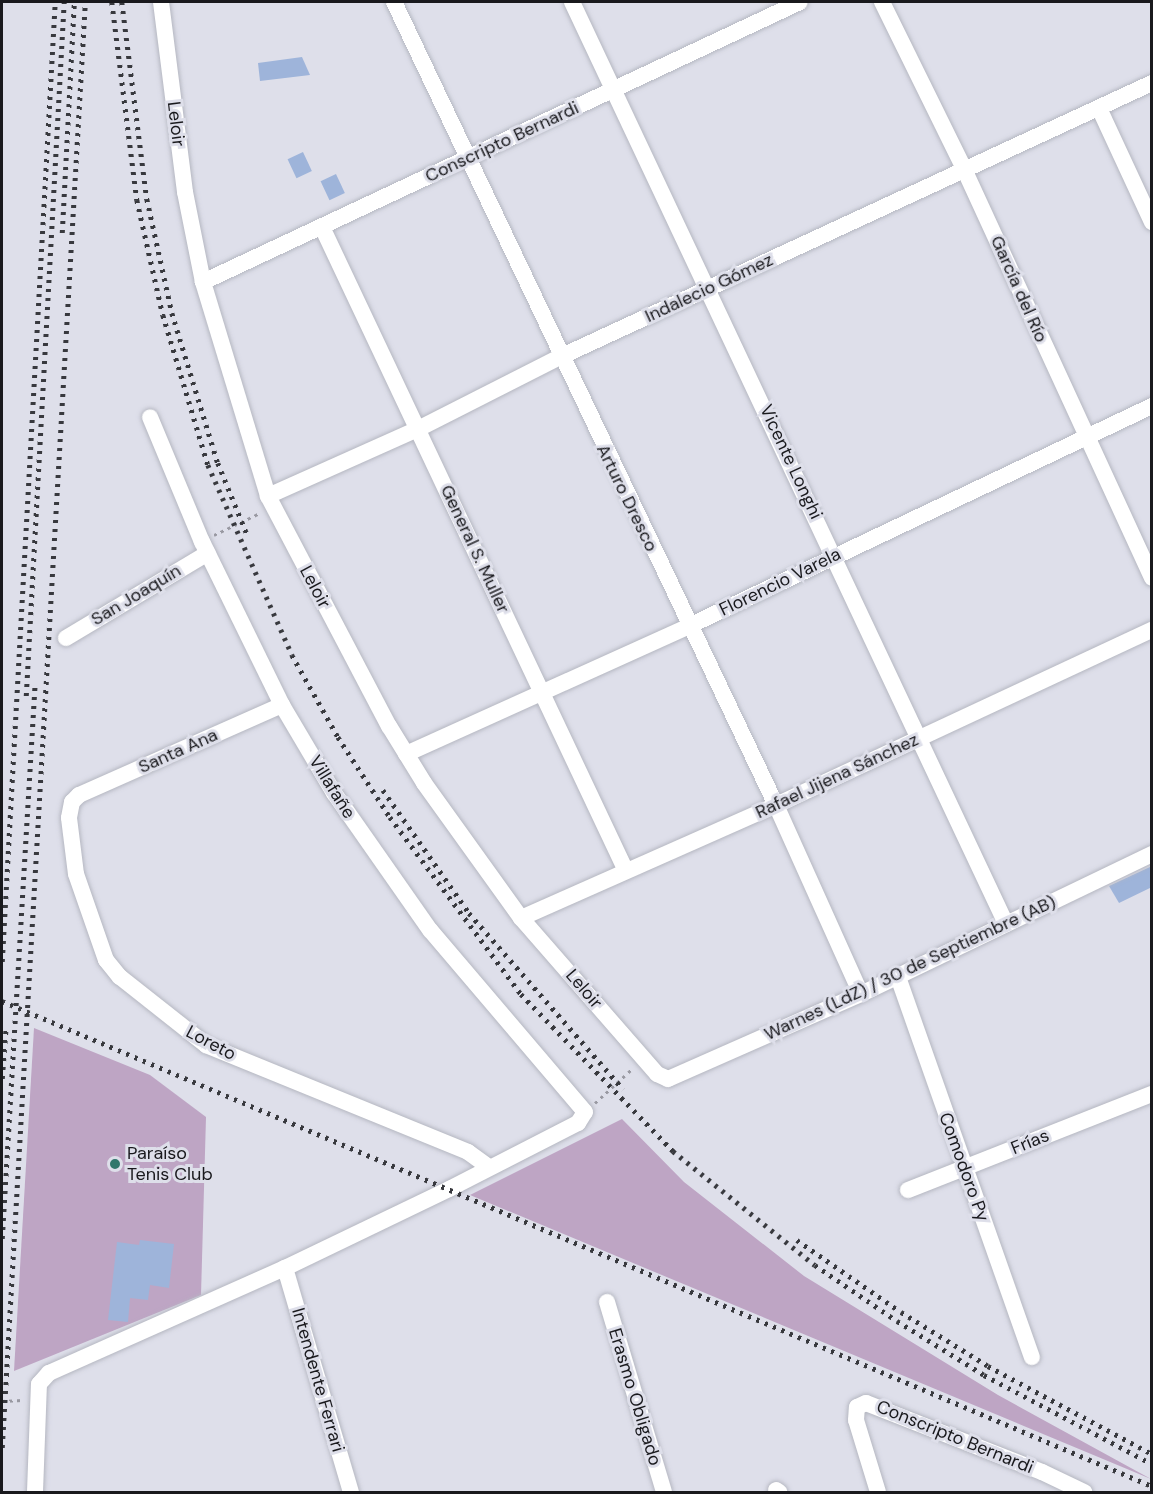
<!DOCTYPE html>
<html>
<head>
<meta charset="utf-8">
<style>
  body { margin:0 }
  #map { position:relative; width:1153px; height:1494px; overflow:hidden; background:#dedfea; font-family:"DM Sans",sans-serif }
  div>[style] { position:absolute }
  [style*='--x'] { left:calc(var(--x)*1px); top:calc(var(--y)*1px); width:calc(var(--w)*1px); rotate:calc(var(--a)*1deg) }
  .green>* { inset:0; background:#bea5c4 }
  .building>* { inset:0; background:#9eb4da; transform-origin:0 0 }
  .path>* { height:3px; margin-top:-1.5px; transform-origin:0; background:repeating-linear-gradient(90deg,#9999a2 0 3px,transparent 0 7.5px) }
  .roads { filter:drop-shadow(0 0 2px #b5b7c1) drop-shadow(0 0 2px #b5b7c1) }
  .street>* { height:16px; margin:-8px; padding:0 8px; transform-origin:8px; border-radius:8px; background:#fff }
  .rail>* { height:4.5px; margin-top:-2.25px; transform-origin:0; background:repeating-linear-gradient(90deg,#38393e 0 3px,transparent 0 9px) }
  .dots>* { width:16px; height:16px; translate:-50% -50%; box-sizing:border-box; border:3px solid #dedfea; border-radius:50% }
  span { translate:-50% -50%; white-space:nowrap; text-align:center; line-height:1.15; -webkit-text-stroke:6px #dedfea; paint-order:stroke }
  .street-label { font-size:18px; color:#19191d }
  .poi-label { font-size:18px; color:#19191d }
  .left { translate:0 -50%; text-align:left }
  .frame { position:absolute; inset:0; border:3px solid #19191d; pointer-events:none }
</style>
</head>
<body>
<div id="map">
  <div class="green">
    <div style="clip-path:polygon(34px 1028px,150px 1075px,206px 1117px,201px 1295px,14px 1371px)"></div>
    <div style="clip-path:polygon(622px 1119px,684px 1182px,804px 1276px,998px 1395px,1151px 1479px,470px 1195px)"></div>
  </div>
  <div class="building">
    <div style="clip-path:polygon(302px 57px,310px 75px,260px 81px,258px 63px)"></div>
    <div style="left:303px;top:152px;width:21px;height:17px;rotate:65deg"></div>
    <div style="left:336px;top:174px;width:21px;height:17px;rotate:65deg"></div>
    <div style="clip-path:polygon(1152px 866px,1152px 887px,1119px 903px,1109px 886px)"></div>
    <div style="clip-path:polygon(140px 1240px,174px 1244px,169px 1288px,150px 1285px,148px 1300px,130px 1298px,128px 1322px,108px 1320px,117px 1242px,139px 1245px)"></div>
  </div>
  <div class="path">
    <div style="--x:214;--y:535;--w:51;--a:-25.6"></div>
    <div style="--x:595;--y:1103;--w:50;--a:-42.6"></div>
    <div style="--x:2;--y:1401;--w:21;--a:-3"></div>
  </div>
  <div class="roads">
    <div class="street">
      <div style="--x:161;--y:2;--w:192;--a:82.8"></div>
      <div style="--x:185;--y:192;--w:92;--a:78.7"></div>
      <div style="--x:203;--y:282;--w:224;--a:73.1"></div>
      <div style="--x:268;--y:496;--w:260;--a:62.3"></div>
      <div style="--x:389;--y:726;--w:67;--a:58.4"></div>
      <div style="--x:424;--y:783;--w:166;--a:54.3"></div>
      <div style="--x:521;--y:918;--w:207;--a:48.9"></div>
      <div style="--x:657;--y:1074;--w:12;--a:24"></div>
      <div style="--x:668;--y:1079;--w:211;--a:-23.8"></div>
      <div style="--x:861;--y:994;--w:323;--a:-25.7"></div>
      <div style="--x:394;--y:2;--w:889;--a:64.56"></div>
      <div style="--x:776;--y:805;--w:207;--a:65.8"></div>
      <div style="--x:572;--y:2;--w:1019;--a:64.79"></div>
      <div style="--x:882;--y:2;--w:186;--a:63.8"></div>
      <div style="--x:964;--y:169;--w:450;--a:65.3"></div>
      <div style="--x:1099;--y:108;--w:126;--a:65.1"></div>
      <div style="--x:322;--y:227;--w:712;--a:64.73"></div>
      <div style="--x:203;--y:282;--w:659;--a:-25.13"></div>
      <div style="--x:268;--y:496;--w:164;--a:-24.1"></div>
      <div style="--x:418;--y:429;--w:159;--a:-26.9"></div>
      <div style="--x:560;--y:357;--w:652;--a:-24.84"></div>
      <div style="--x:66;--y:638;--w:165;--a:-30.9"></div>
      <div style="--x:282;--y:705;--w:222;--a:156.1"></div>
      <div style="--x:79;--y:795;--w:10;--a:135"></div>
      <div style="--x:72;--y:802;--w:16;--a:101"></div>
      <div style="--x:69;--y:818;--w:56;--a:82.9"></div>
      <div style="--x:76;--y:874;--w:91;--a:70.8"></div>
      <div style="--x:106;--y:960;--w:22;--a:51"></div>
      <div style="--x:120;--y:977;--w:110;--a:38.3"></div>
      <div style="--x:206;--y:1045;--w:283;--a:22.2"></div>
      <div style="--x:468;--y:1152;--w:26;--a:36"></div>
      <div style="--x:406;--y:754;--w:311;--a:-24.3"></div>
      <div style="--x:689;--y:626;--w:513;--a:-25.42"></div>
      <div style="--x:521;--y:918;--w:279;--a:-23.9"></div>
      <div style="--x:776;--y:805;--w:415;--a:-25"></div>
      <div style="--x:898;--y:977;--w:403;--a:70.6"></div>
      <div style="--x:908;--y:1190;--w:262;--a:-21.5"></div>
      <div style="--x:285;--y:1268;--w:234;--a:73.6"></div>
      <div style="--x:607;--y:1302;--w:198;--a:73.3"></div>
      <div style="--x:776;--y:1490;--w:4;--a:34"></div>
      <div style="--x:35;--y:1492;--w:108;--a:-87.9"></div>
      <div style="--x:39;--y:1384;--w:15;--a:-48"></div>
      <div style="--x:49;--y:1373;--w:258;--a:-24"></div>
      <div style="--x:285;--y:1268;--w:182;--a:-25.7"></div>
      <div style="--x:449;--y:1189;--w:145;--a:-27.1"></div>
      <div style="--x:578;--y:1123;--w:13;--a:-58"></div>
      <div style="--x:585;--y:1112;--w:239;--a:-130.4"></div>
      <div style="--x:430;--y:930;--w:167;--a:-125"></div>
      <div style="--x:334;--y:793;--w:102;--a:-120.6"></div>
      <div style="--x:282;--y:705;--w:182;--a:-116.1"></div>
      <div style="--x:202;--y:542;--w:135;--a:-112.6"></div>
      <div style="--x:878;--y:1492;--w:75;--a:-107"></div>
      <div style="--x:856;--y:1420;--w:13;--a:-86"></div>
      <div style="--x:857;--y:1407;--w:10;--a:-24"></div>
      <div style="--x:866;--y:1403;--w:189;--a:21.4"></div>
      <div style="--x:1042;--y:1472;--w:47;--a:25.5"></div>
    </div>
  </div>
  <div class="rail">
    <div style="--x:112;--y:2;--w:200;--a:82.8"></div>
    <div style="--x:137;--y:200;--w:118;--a:77.3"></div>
    <div style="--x:163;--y:315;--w:157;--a:73.3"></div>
    <div style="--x:208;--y:465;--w:208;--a:66.1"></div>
    <div style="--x:292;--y:655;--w:94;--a:60.7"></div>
    <div style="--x:338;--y:737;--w:95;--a:57"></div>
    <div style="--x:390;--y:817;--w:220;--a:53.5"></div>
    <div style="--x:521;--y:994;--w:219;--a:45.9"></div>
    <div style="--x:673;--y:1151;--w:182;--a:38.8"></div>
    <div style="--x:815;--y:1265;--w:99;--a:34.3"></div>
    <div style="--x:897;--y:1321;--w:102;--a:31.8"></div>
    <div style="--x:984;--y:1375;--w:190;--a:27.9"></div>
    <div style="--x:122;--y:2;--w:199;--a:82.8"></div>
    <div style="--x:147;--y:199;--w:117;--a:77.6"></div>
    <div style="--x:172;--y:313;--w:157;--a:73"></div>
    <div style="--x:218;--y:463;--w:77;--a:67.8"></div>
    <div style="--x:62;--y:233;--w:231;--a:-87"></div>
    <div style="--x:26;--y:696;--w:695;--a:-86.87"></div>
    <div style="--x:383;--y:790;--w:150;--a:55"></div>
    <div style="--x:469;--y:913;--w:234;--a:48.8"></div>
    <div style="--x:2;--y:962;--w:961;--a:-86.84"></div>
    <div style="--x:2;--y:1001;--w:1248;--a:22.87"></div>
    <div style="--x:2;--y:1079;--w:53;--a:-85.7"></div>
    <div style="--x:2;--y:1239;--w:558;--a:-86.61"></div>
    <div style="--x:797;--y:1240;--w:126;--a:34.7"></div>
    <div style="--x:901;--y:1312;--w:102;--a:31.8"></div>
    <div style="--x:988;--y:1366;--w:186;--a:28.2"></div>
    <div style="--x:2;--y:1448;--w:1448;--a:-86.71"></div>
  </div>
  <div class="dots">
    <div style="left:115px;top:1164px;background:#31776c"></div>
  </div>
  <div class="street-label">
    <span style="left:176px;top:124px;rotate:83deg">Leloir</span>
    <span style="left:502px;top:142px;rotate:-25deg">Conscripto Bernardi</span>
    <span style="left:709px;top:288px;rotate:-25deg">Indalecio Gómez</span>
    <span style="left:1019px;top:289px;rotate:66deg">García del Río</span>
    <span style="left:791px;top:462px;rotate:65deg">Vicente Longhi</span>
    <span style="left:627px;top:498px;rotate:64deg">Arturo Dresco</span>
    <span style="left:475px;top:549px;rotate:65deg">General S. Muller</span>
    <span style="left:780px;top:582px;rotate:-26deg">Florencio Varela</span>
    <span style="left:315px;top:587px;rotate:62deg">Leloir</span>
    <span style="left:136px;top:595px;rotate:-31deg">San Joaquín</span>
    <span style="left:178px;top:751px;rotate:-24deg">Santa Ana</span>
    <span style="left:837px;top:776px;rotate:-25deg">Rafael Jijena Sánchez</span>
    <span style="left:332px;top:787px;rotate:58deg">Villafañe</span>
    <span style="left:910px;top:968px;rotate:-25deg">Warnes (LdZ) / 30 de Septiembre (AB)</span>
    <span style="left:584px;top:989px;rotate:49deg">Leloir</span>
    <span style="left:211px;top:1043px;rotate:28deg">Loreto</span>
    <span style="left:1030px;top:1142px;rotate:-22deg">Frías</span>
    <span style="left:964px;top:1167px;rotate:70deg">Comodoro Py</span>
    <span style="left:318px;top:1380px;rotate:74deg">Intendente Ferrari</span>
    <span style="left:635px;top:1397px;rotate:73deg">Erasmo Obligado</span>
    <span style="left:955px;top:1437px;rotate:22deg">Conscripto Bernardi</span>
  </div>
  <div class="poi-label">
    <span class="left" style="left:127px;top:1164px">Paraíso<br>Tenis Club</span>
  </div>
  <div class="frame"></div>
</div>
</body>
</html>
